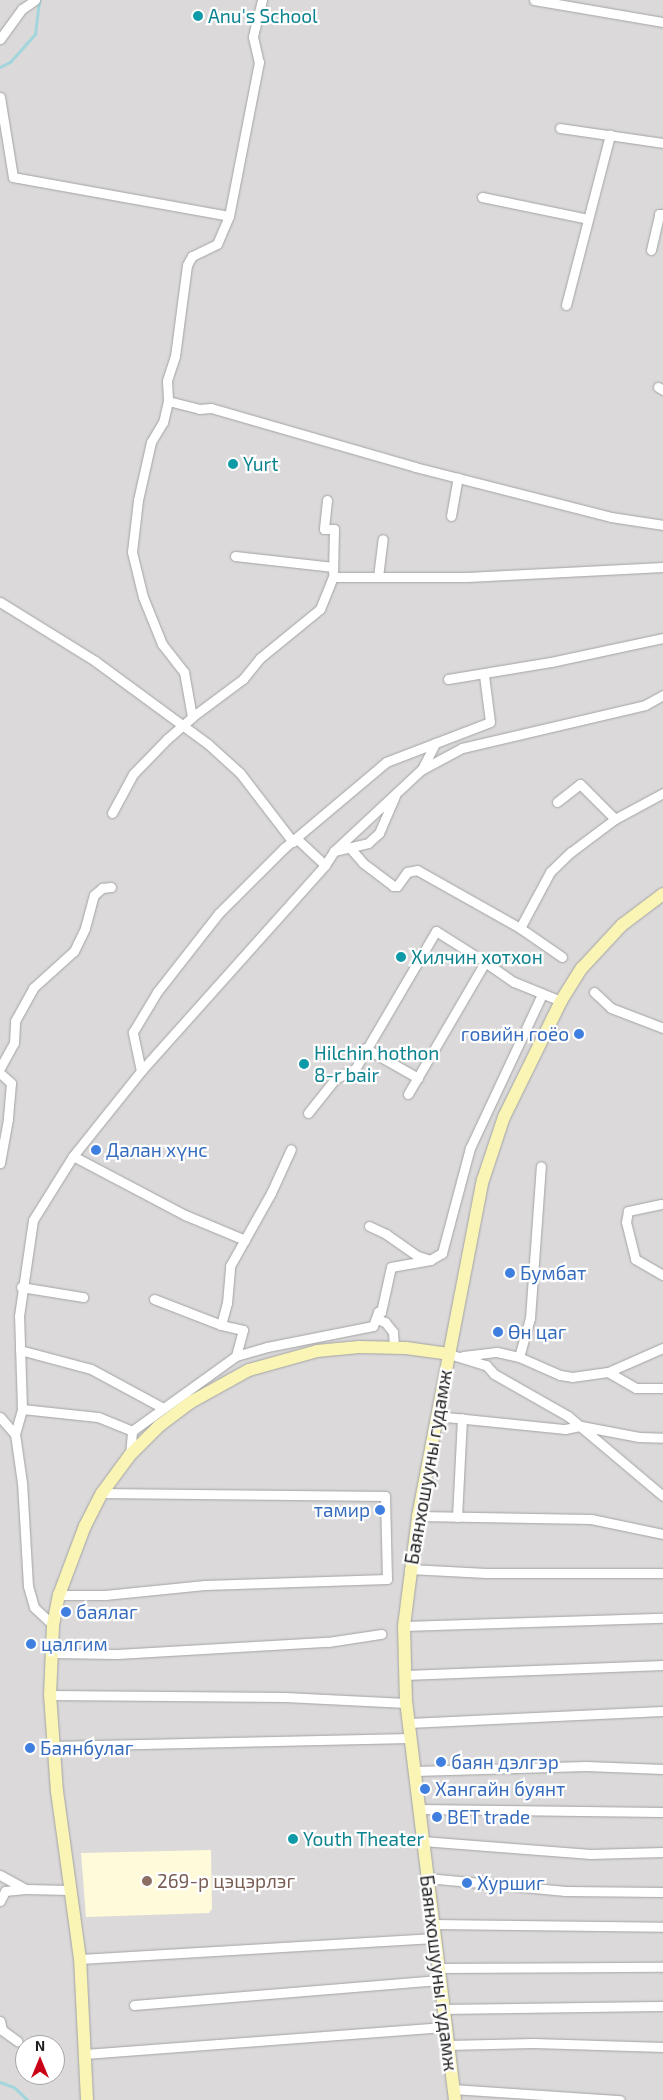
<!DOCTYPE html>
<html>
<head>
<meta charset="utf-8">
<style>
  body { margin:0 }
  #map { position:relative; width:663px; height:2100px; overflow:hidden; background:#eee9e2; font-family:"Exo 2",sans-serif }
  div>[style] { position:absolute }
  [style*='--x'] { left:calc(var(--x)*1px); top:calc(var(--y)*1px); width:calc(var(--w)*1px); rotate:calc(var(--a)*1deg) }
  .residential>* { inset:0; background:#dbd9da }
  .education>* { inset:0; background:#fffbda }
  .stream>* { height:2.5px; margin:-1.25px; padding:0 1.25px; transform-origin:1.25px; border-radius:1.25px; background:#a2d6dc }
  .roads { filter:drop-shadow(0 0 1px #a4a4a4) drop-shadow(0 0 1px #a4a4a4) }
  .street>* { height:9px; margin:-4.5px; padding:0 4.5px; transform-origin:4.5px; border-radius:4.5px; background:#fff }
  .secondary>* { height:12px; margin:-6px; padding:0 6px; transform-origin:6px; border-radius:6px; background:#faf5b4 }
  .dots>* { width:14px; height:14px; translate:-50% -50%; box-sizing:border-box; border:2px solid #fff; border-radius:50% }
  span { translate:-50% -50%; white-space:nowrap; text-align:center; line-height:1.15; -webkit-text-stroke:4.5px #fff; paint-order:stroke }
  .culture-label { font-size:19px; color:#0d838f }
  .left { translate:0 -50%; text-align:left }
  .shop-label { font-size:19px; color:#366cbe }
  .right { translate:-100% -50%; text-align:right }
  .street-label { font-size:19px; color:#1d1d1d }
  .education-label { font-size:19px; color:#785e54 }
  .north { position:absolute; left:15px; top:2035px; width:50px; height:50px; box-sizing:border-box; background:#fff; border:1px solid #a5a5a5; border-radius:50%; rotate:0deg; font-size:14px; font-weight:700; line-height:20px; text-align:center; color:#1d1d1d }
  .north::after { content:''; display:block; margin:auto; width:18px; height:22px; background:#c90017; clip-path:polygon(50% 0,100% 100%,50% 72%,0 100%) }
</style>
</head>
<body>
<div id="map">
  <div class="residential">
    <div style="clip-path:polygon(evenodd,0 0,663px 0,663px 2100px,0 2100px,0 0,25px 2045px,55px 2045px,55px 2075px,25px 2075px,25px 2045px)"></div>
  </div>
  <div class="education">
    <div style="clip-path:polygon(211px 1850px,212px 1909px,209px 1913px,86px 1917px,81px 1853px)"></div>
  </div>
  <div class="stream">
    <div style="--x:0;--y:67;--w:11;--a:-27"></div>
    <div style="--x:10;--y:62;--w:38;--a:-48"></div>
    <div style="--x:35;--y:34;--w:34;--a:-83"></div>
    <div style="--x:0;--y:2082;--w:15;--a:20"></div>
    <div style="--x:14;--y:2087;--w:19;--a:43"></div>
  </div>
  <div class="roads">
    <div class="street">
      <div style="--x:262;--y:0;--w:38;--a:104"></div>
      <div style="--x:253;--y:37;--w:26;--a:77"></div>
      <div style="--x:259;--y:62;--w:157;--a:101"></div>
      <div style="--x:229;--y:216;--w:30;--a:113"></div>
      <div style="--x:217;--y:244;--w:28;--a:154"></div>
      <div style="--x:192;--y:256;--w:10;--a:119"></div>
      <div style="--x:187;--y:265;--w:92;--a:97.5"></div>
      <div style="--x:175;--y:356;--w:26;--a:108"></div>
      <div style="--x:167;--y:381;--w:20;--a:87"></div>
      <div style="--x:168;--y:401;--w:32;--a:14"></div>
      <div style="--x:199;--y:409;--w:12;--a:-5"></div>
      <div style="--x:211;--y:408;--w:212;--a:16.1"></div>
      <div style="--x:415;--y:467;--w:202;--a:14.3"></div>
      <div style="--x:611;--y:517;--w:53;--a:8.7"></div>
      <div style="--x:534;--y:0;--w:131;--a:9.7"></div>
      <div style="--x:0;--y:39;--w:37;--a:-54"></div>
      <div style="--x:22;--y:9;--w:16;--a:-35"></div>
      <div style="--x:0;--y:97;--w:81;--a:80.8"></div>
      <div style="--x:13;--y:177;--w:219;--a:10.2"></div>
      <div style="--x:560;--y:128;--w:104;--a:8.3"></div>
      <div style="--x:482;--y:197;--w:108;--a:11.7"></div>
      <div style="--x:651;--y:250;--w:37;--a:-77"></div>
      <div style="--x:659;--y:214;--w:4;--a:0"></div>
      <div style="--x:566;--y:305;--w:176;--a:-75.5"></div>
      <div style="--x:658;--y:387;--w:6;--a:31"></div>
      <div style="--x:168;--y:401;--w:22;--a:103"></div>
      <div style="--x:163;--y:422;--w:23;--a:121"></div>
      <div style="--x:151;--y:442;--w:59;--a:102.6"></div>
      <div style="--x:138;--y:500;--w:52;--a:96.6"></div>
      <div style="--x:132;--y:552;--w:46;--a:76.3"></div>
      <div style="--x:143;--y:597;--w:51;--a:68"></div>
      <div style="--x:162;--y:644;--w:36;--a:52"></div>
      <div style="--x:184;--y:672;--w:46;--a:79.9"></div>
      <div style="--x:327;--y:500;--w:29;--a:96"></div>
      <div style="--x:324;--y:529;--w:10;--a:0"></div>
      <div style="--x:334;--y:529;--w:43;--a:91.3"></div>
      <div style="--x:451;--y:516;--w:39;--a:-80"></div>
      <div style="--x:235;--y:556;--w:99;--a:6.4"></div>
      <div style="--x:378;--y:577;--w:38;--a:-83"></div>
      <div style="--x:0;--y:602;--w:112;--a:31.8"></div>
      <div style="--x:95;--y:661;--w:140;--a:36.3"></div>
      <div style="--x:208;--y:744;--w:43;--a:42.2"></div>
      <div style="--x:240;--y:773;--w:87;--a:52.5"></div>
      <div style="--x:448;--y:679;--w:104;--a:-9.4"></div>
      <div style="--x:551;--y:662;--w:115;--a:-12.1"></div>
      <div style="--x:422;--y:769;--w:29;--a:-63"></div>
      <div style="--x:557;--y:802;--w:29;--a:-38"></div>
      <div style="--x:580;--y:784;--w:49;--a:45"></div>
      <div style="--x:112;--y:813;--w:44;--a:-61.7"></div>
      <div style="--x:133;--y:774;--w:49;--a:-45.8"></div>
      <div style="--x:167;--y:739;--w:33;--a:-41"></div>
      <div style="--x:192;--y:717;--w:64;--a:-36.7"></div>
      <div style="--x:243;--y:679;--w:27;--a:-51"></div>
      <div style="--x:260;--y:658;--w:77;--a:-39.2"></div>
      <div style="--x:320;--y:609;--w:35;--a:-68"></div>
      <div style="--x:333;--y:577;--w:134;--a:0"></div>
      <div style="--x:467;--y:577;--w:196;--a:-2.9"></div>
      <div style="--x:296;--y:838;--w:40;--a:43"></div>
      <div style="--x:351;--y:849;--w:18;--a:49"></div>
      <div style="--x:363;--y:863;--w:38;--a:37"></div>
      <div style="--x:393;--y:886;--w:4;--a:0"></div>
      <div style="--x:397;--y:886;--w:17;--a:-54"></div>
      <div style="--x:407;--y:872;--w:10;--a:-11"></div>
      <div style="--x:417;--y:870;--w:118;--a:29.4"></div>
      <div style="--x:520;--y:928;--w:51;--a:34.6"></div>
      <div style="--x:334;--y:851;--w:35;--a:-13"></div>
      <div style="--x:368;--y:843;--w:15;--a:-42"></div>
      <div style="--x:379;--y:833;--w:40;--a:-66.6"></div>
      <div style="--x:520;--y:928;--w:64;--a:-61.8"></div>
      <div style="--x:550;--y:872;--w:29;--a:-44"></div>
      <div style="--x:571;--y:852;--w:55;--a:-36.9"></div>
      <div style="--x:615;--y:819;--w:55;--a:-28.4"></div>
      <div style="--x:594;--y:992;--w:23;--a:43"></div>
      <div style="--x:611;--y:1008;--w:56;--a:21"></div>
      <div style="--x:365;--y:1048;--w:61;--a:29.5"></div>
      <div style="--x:0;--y:1068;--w:29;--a:-61"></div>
      <div style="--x:14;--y:1043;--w:22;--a:-87"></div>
      <div style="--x:15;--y:1021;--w:38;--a:-61"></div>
      <div style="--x:33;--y:988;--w:55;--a:-42.1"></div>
      <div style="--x:74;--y:951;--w:25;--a:-64"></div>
      <div style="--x:85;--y:928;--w:34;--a:-75"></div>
      <div style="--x:94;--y:895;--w:11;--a:-41"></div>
      <div style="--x:102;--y:888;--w:9;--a:-6"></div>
      <div style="--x:141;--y:1071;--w:40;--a:-102"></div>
      <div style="--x:133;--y:1032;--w:47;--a:-59"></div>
      <div style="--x:157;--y:992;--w:100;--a:-51.9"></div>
      <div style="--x:219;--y:913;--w:92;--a:-45"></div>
      <div style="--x:284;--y:848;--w:133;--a:-40.1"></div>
      <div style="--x:386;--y:762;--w:111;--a:-21"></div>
      <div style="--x:490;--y:722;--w:47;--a:-97.3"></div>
      <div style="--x:0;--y:1073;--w:15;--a:42"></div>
      <div style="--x:11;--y:1083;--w:36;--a:95"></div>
      <div style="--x:8;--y:1119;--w:45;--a:100.3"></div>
      <div style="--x:408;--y:1094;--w:153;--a:-59.7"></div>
      <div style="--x:485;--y:962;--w:35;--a:35"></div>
      <div style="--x:514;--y:982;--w:51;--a:22"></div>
      <div style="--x:308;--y:1113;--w:43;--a:-51.5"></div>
      <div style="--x:335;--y:1079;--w:22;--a:-27"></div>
      <div style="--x:355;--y:1069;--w:160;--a:-59.6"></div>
      <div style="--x:436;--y:931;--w:58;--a:32.3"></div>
      <div style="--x:73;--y:1156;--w:127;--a:27.8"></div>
      <div style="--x:185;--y:1215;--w:65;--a:22.6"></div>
      <div style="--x:661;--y:1204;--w:34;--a:168"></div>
      <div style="--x:628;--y:1211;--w:11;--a:100"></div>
      <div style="--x:626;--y:1222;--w:38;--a:76"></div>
      <div style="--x:635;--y:1259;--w:32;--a:30"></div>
      <div style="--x:369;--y:1226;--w:19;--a:25"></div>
      <div style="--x:386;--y:1234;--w:39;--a:35"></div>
      <div style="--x:418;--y:1256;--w:13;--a:18"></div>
      <div style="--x:430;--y:1260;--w:14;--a:-30"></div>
      <div style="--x:442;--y:1253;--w:109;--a:-75.1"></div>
      <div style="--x:470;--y:1148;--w:170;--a:-64.9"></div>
      <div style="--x:21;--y:1287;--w:63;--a:9.2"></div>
      <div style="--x:154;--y:1299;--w:72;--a:21.2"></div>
      <div style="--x:377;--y:1319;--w:9;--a:21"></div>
      <div style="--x:385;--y:1322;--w:13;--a:51"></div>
      <div style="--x:393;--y:1332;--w:16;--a:86"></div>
      <div style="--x:20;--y:1350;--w:73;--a:15"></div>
      <div style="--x:91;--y:1369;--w:82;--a:28.4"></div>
      <div style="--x:449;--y:1354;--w:39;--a:17"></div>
      <div style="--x:486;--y:1365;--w:12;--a:48"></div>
      <div style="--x:494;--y:1374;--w:85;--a:29.6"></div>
      <div style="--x:568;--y:1416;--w:124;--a:40.1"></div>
      <div style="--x:236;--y:1356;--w:27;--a:-75"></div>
      <div style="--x:243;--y:1330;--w:23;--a:-167"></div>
      <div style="--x:221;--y:1325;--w:23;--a:-75"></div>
      <div style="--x:227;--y:1303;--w:37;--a:-85"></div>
      <div style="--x:230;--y:1266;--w:84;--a:-60.7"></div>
      <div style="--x:271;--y:1193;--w:48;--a:-65.6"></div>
      <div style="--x:463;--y:1356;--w:34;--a:-7"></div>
      <div style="--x:497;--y:1352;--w:23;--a:13"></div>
      <div style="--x:519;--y:1357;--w:45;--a:23.7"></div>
      <div style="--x:560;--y:1375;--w:12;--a:9"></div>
      <div style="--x:572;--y:1377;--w:36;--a:-8"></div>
      <div style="--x:608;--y:1372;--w:32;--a:30"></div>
      <div style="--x:636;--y:1388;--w:27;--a:0"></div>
      <div style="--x:519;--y:1357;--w:41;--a:-74.2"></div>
      <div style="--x:530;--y:1318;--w:152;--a:-85.9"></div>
      <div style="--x:608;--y:1372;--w:60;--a:-23.6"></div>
      <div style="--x:22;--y:1409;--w:76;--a:6"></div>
      <div style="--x:98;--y:1417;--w:37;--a:22"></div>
      <div style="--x:132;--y:1431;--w:128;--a:-35.8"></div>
      <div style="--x:236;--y:1356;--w:32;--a:-16"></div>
      <div style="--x:267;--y:1347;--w:108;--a:-11.2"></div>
      <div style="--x:373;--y:1326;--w:15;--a:-70"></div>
      <div style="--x:378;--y:1312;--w:3;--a:0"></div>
      <div style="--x:381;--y:1312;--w:46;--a:-77.5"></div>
      <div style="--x:391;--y:1267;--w:40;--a:-10"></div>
      <div style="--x:436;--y:1416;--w:130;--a:5.8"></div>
      <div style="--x:565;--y:1429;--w:16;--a:-11"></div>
      <div style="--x:581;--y:1426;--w:59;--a:10.7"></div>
      <div style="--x:639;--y:1437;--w:24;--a:2"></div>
      <div style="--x:0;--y:1417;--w:23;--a:49"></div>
      <div style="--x:130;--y:1455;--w:24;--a:-85"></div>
      <div style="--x:418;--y:1516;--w:173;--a:1"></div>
      <div style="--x:591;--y:1519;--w:74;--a:11.8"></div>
      <div style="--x:457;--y:1517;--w:99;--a:-87.1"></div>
      <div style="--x:409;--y:1569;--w:77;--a:3"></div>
      <div style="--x:486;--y:1573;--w:177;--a:0"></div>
      <div style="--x:59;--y:1595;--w:46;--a:0"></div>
      <div style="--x:105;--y:1595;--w:100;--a:-5.7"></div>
      <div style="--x:205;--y:1585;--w:182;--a:-1.9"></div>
      <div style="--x:387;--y:1579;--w:83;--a:-91.4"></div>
      <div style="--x:385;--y:1496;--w:283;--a:-179.4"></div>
      <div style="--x:53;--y:1625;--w:26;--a:-137"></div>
      <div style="--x:34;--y:1607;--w:22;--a:-106"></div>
      <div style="--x:28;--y:1586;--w:103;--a:-93.3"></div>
      <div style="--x:22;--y:1483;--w:49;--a:-98.1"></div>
      <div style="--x:15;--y:1434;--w:26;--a:-74"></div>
      <div style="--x:22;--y:1409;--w:93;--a:-91.8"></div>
      <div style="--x:19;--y:1316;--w:97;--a:-81.7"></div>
      <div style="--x:33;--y:1220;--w:75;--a:-58"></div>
      <div style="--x:73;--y:1156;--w:109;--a:-51.3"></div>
      <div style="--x:141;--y:1071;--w:276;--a:-48.2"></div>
      <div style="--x:325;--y:865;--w:17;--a:-57"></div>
      <div style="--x:334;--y:851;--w:119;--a:-43"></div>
      <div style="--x:421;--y:770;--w:47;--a:-28.2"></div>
      <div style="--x:462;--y:748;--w:188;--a:-13.2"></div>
      <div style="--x:645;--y:705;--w:21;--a:-29"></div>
      <div style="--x:404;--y:1626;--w:259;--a:-1.8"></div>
      <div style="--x:51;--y:1653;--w:66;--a:0.9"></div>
      <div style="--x:117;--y:1654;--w:211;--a:-3.3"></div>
      <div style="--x:328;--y:1642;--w:54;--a:-8.6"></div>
      <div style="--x:405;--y:1675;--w:258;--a:-2.2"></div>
      <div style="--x:50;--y:1695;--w:235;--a:0.5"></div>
      <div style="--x:285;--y:1697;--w:121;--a:2.8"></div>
      <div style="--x:408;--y:1723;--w:255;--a:-2.7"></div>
      <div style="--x:52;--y:1746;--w:358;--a:-1.3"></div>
      <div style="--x:415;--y:1771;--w:171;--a:-1.7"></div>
      <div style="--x:586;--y:1766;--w:77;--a:2.2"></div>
      <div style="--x:418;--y:1809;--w:245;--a:0.7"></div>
      <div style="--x:422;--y:1841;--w:169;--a:4.4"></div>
      <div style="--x:590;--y:1854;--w:73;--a:-1.6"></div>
      <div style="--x:0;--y:1875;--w:29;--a:29"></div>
      <div style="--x:25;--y:1889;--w:45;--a:1.3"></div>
      <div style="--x:427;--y:1878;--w:139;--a:5.4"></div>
      <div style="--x:565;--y:1891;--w:98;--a:0.6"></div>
      <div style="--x:0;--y:1901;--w:11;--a:-63"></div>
      <div style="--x:5;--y:1891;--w:20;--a:-6"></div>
      <div style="--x:432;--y:1924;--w:231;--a:0.7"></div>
      <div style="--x:80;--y:1959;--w:355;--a:-3.4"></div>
      <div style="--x:437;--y:1968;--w:226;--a:-0.3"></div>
      <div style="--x:134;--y:2005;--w:306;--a:-4.7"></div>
      <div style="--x:442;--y:2009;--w:221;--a:-0.8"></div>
      <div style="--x:0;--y:2021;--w:9;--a:77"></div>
      <div style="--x:2;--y:2030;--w:19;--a:36"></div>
      <div style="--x:447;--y:2045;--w:86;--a:-1.3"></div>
      <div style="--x:533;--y:2043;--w:130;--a:1.8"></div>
      <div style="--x:85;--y:2054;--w:360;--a:-4.3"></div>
      <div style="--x:453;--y:2089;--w:167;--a:3.8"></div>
    </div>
    <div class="secondary">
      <div style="--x:87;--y:2100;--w:141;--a:-92.8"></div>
      <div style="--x:80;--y:1959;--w:169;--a:-97.8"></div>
      <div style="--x:57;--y:1792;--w:97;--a:-94.1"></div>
      <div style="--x:50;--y:1695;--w:70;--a:-87.5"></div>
      <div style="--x:53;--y:1625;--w:31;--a:-79"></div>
      <div style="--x:59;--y:1595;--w:74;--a:-69.4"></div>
      <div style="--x:85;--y:1526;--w:37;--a:-63"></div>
      <div style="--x:102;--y:1493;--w:47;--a:-53.6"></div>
      <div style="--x:130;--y:1455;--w:41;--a:-45"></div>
      <div style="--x:159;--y:1426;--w:40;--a:-37"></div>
      <div style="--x:191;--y:1402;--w:66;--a:-28.9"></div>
      <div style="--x:249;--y:1370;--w:71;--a:-15.6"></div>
      <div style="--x:317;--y:1351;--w:42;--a:-5.4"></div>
      <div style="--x:359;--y:1347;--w:47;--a:1.2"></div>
      <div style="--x:406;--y:1348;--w:43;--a:7.9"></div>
      <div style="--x:455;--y:2100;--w:400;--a:-97"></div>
      <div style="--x:406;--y:1703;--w:77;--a:-91.5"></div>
      <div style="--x:404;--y:1626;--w:111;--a:-82.7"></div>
      <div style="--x:418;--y:1516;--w:342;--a:-79.1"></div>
      <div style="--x:483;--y:1180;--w:66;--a:-71.6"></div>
      <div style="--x:504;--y:1117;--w:129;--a:-63.8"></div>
      <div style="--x:561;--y:1001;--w:39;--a:-58"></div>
      <div style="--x:582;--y:968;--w:59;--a:-47.1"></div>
      <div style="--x:622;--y:925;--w:51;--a:-37.1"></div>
    </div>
  </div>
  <div class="dots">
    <div style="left:198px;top:16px;background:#0f9aa8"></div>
    <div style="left:233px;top:464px;background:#0f9aa8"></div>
    <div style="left:401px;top:957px;background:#0f9aa8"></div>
    <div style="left:579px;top:1034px;background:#3f7fe0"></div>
    <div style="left:304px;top:1064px;background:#0f9aa8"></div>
    <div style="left:96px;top:1150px;background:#3f7fe0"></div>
    <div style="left:510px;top:1273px;background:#3f7fe0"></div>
    <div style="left:498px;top:1332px;background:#3f7fe0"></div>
    <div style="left:380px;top:1510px;background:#3f7fe0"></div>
    <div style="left:66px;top:1612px;background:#3f7fe0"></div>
    <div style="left:31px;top:1644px;background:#3f7fe0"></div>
    <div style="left:30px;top:1748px;background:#3f7fe0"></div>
    <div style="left:441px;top:1762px;background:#3f7fe0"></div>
    <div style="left:425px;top:1789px;background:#3f7fe0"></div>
    <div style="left:437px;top:1817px;background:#3f7fe0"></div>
    <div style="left:293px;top:1839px;background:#0f9aa8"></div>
    <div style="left:147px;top:1881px;background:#8d6e63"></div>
    <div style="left:467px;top:1883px;background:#3f7fe0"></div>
  </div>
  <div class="culture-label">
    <span class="left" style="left:208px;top:16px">Anu's School</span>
    <span class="left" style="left:243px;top:464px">Yurt</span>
    <span class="left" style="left:411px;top:957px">Хилчин хотхон</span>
    <span class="left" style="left:314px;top:1064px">Hilchin hothon<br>8-r bair</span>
    <span class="left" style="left:303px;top:1839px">Youth Theater</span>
  </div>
  <div class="shop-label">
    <span class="right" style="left:569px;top:1034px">говийн гоёо</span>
    <span class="left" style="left:106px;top:1150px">Далан хүнс</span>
    <span class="left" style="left:520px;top:1273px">Бумбат</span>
    <span class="left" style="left:508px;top:1332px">Өн цаг</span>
    <span class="right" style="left:370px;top:1510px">тамир</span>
    <span class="left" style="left:76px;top:1612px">баялаг</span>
    <span class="left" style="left:41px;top:1644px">цалгим</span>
    <span class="left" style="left:40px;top:1748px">Баянбулаг</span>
    <span class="left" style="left:451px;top:1762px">баян дэлгэр</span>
    <span class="left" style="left:435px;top:1789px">Хангайн буянт</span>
    <span class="left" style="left:447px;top:1817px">BET trade</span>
    <span class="left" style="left:477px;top:1883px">Хуршиг</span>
  </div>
  <div class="street-label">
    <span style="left:428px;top:1467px;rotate:-80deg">Баянхошууны гудамж</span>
    <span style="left:439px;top:1973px;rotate:83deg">Баянхошууны гудамж</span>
  </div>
  <div class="education-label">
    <span class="left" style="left:157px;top:1881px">269-р цэцэрлэг</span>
  </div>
  <div class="north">N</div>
</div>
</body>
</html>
